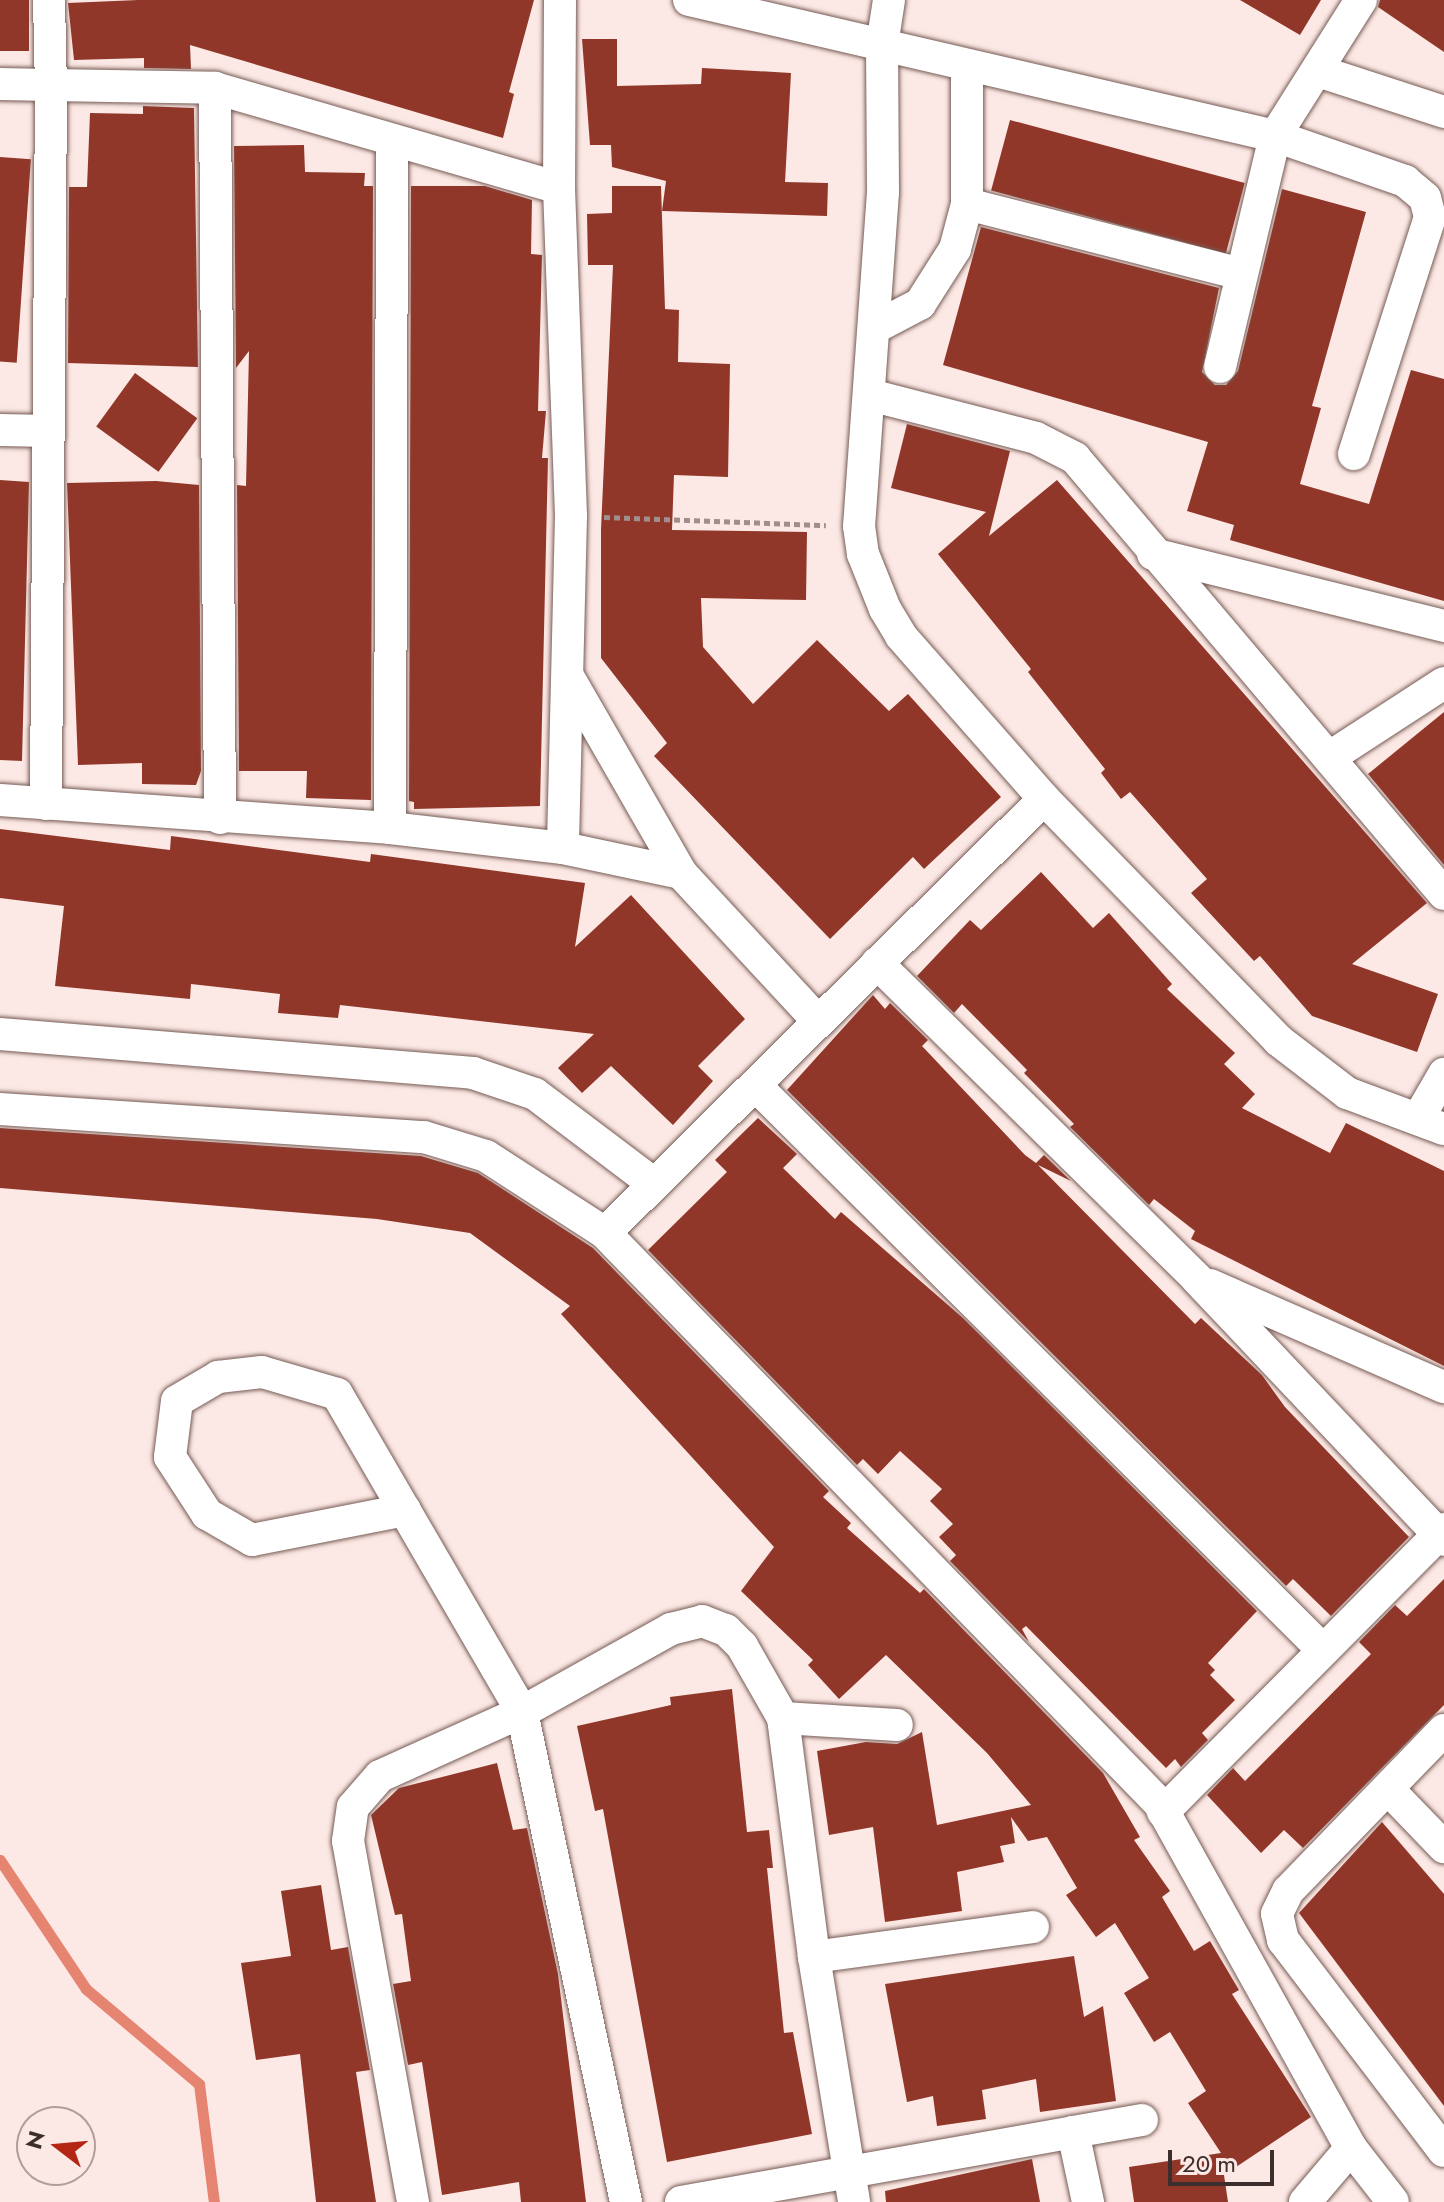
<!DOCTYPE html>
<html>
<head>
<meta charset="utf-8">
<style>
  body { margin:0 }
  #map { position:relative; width:1444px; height:2202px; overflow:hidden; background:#fce8e4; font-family:Jost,sans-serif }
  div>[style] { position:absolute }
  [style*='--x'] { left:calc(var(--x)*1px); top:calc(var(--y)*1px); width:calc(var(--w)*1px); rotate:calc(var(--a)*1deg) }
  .stream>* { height:11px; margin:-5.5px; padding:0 5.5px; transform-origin:5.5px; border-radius:5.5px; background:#e68472 }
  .building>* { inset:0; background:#913729; transform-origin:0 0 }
  .path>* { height:5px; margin-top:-2.5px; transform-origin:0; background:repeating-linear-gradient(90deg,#9f8e8b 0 6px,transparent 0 10px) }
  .roads { filter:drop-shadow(0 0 2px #765b55) drop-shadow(0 0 2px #765b55) }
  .street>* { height:32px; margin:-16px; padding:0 16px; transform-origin:16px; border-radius:16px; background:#fff }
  span { translate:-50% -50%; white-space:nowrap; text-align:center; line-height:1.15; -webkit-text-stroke:8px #fce8e4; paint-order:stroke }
  .north { position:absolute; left:16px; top:2106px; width:80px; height:80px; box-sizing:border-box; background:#fce8e4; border:2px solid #af9e9a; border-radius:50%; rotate:286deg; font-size:22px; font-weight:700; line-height:32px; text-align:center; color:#3b2e2c }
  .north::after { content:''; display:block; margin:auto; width:28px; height:36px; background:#b42614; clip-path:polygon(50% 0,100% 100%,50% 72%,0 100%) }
  .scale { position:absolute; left:1168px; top:2150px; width:106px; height:36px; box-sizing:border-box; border:4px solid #3b2e2c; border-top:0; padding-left:10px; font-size:24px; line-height:28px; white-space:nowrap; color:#3b2e2c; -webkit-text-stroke:6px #fce8e4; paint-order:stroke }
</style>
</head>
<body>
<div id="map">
  <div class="stream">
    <div style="--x:0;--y:1860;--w:155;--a:56.3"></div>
    <div style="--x:86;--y:1989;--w:148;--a:40.1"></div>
    <div style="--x:199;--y:2084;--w:119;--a:82.8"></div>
  </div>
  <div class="building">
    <div style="left:0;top:0;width:29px;height:51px"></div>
    <div style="clip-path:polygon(138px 0,534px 0,509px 92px,514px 94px,503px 138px,190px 45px,191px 69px,144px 68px,144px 58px,74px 60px,68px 3px)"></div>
    <div style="clip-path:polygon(1240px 0,1321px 0,1300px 35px)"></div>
    <div style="clip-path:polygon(1380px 0,1444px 0,1444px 52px,1378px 7px)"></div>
    <div style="clip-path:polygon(582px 39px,617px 39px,617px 86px,701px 84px,702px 68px,791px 73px,785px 182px,828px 183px,827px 216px,662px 211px,666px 181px,612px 167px,611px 145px,590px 145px)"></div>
    <div style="clip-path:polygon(143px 106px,194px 108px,198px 367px,68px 363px,69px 187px,87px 187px,90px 113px,143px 114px)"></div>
    <div style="left:1010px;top:120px;width:243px;height:73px;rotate:15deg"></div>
    <div style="clip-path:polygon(304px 145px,305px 172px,365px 173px,364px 186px,373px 186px,371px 800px,306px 798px,307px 771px,239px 771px,237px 485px,246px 486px,249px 351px,236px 368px,234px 146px)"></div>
    <div style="left:0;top:157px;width:31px;height:204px;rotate:4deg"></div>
    <div style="clip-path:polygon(411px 186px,485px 186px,532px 200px,531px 254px,542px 255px,538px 411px,546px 411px,542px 458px,548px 458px,540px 806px,414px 809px,414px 802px,409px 801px)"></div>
    <div style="clip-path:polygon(612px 186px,661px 186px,665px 309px,679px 310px,678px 362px,730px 364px,728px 477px,674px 475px,672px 530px,807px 532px,806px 600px,701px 598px,703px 647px,753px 704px,817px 640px,889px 711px,908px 694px,1001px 797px,924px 869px,913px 857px,830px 939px,654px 756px,667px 743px,601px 658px,601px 529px,613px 265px,588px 265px,587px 214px,612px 213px)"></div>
    <div style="clip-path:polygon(1282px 189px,1366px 212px,1312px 406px,1321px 408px,1300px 484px,1369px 504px,1411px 370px,1444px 379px,1444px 601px,1230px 540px,1234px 525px,1187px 511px,1208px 442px,943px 365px,981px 227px,1219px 288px,1202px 372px,1215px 385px,1226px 385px,1238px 371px)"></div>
    <div style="left:135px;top:373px;width:77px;height:66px;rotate:36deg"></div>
    <div style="clip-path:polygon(907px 424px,1010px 451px,989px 536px,1057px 480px,1427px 903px,1352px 964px,1438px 994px,1417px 1052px,1312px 1016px,1260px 956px,1254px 961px,1191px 893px,1207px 879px,1130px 792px,1121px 799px,1101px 773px,1105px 769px,1028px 672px,1031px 669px,938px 554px,986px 512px,891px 488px)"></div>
    <div style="clip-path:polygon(0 480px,29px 482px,22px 761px,0 760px)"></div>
    <div style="clip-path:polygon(156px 481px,199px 485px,201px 771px,196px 785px,142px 784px,142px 763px,78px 765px,67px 483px)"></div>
    <div style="clip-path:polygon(1444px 712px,1444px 865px,1368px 774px)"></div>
    <div style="clip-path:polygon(0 829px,170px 850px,171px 836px,370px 862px,371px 854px,585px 883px,575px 947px,631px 895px,745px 1019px,698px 1066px,713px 1081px,673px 1125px,611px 1066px,582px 1093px,558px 1068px,594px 1034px,340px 1005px,338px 1018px,278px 1013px,280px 994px,191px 984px,190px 999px,55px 986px,64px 906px,0 898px)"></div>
    <div style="clip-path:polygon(1041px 872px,1093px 928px,1109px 913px,1172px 984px,1167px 989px,1235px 1053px,1224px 1064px,1255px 1094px,1242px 1108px,1330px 1153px,1346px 1123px,1444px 1171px,1444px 1366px,1191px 1239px,1195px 1231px,1154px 1199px,1149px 1205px,1070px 1127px,1074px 1124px,1024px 1073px,1027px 1070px,962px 1004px,954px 1013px,917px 976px,970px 920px,981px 930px)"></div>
    <div style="clip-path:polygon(873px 995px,885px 1009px,890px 1003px,928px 1040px,922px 1046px,1025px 1155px,1036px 1163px,1044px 1155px,1071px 1181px,1038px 1165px,1195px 1324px,1201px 1318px,1262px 1375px,1285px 1407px,1409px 1537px,1331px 1616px,1293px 1579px,1286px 1586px,787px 1090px)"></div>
    <div style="clip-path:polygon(758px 1118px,797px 1154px,783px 1168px,835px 1219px,841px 1212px,963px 1318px,1257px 1611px,1208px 1663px,1215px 1670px,1210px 1675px,1235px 1700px,1202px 1733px,1208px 1740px,1181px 1767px,1175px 1759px,1166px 1768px,1026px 1626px,1022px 1629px,1029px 1642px,950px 1561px,956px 1555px,939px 1537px,953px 1524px,930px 1501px,942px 1489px,900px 1451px,878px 1474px,863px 1459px,857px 1465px,648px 1250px,727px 1172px,715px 1160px)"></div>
    <div style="clip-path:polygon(0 1128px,421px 1156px,478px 1173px,593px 1248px,829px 1491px,823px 1497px,851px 1523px,847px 1528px,920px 1593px,924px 1589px,1103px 1773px,1140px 1837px,1134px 1840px,1170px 1891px,1162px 1897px,1194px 1951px,1210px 1941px,1239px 1990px,1232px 1994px,1311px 2117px,1224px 2175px,1228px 2202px,1134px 2202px,1129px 2167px,1221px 2153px,1188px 2103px,1206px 2091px,1170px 2032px,1154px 2042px,1124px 1993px,1149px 1978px,1115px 1923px,1096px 1937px,1066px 1895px,1077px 1888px,1047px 1837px,1028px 1841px,1011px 1817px,1015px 1843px,1000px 1846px,1004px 1862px,957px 1872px,962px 1911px,885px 1922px,873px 1827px,829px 1835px,817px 1751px,866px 1742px,897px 1744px,922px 1732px,937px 1825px,1031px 1805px,987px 1753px,886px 1655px,839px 1699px,808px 1665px,813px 1660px,741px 1591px,774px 1547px,561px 1314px,570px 1306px,470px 1233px,377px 1219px,0 1188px)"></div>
    <div style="clip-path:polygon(1444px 1579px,1444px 1705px,1303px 1848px,1284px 1830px,1261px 1853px,1207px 1795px,1233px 1768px,1245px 1781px,1371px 1654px,1359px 1642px,1395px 1605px,1407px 1616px)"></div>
    <div style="clip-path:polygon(732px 1689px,747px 1832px,769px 1830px,773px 1868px,767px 1868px,784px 2033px,793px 2032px,812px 2134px,667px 2162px,603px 1809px,595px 1811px,577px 1726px,671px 1705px,670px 1697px)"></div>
    <div style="clip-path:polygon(497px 1763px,513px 1830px,527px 1828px,558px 1974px,586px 2202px,521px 2202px,519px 2182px,442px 2195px,422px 2062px,408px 2065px,393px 1984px,411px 1981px,402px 1914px,395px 1915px,371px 1815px,399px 1788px)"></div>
    <div style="clip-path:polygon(1382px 1822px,1444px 1894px,1444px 2106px,1299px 1913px)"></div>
    <div style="clip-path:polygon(321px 1885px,331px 1950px,348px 1947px,370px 2070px,356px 2072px,376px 2202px,316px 2202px,300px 2054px,256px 2060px,241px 1963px,291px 1956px,281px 1891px)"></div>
    <div style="clip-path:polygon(1074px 1956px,1084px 2017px,1103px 2006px,1116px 2101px,1040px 2112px,1036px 2079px,982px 2090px,986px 2119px,937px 2126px,933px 2096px,907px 2102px,885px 1984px)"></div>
    <div style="clip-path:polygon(1032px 2159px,1040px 2202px,886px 2202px,885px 2191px)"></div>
  </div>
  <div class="path">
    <div style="--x:604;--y:517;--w:222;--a:2.1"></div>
  </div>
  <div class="roads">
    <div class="street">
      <div style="--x:49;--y:0;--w:85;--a:88.7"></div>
      <div style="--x:51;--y:85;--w:164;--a:1"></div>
      <div style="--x:215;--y:88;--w:730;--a:89.61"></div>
      <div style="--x:560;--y:0;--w:188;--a:90.3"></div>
      <div style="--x:559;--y:188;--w:328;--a:87.9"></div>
      <div style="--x:571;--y:516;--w:332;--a:91.4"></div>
      <div style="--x:689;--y:0;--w:602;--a:13.07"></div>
      <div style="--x:1275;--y:136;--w:138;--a:19.1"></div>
      <div style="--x:1405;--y:181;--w:26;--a:40"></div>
      <div style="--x:1425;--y:198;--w:20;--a:75"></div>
      <div style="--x:1430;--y:217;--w:249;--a:107.8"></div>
      <div style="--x:889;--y:0;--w:46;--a:98.8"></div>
      <div style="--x:882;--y:45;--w:147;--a:89.6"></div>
      <div style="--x:883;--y:192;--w:335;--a:94.1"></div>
      <div style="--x:859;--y:526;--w:28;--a:82"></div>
      <div style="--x:863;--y:554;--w:59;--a:68.2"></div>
      <div style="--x:885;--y:609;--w:31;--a:59"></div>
      <div style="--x:901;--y:636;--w:217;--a:48.7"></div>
      <div style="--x:1044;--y:799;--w:336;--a:45.8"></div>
      <div style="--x:1278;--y:1040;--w:87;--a:37.5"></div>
      <div style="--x:1347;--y:1093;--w:103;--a:20.4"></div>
      <div style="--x:1318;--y:71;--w:133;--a:18"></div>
      <div style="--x:0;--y:84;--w:51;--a:1.1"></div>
      <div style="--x:51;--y:85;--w:719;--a:90.4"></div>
      <div style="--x:215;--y:88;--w:358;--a:16.2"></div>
      <div style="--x:967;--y:204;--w:283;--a:14.3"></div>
      <div style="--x:874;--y:328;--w:52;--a:-27.6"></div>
      <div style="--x:920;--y:304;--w:65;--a:-57.5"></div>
      <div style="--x:955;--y:249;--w:47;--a:-75.1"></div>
      <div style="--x:967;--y:204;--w:139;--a:-90"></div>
      <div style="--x:1220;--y:367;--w:237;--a:-76.6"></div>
      <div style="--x:1275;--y:136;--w:161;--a:-57.7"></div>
      <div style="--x:870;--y:395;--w:171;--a:14.5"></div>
      <div style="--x:1036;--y:438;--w:44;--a:27.1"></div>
      <div style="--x:1075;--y:458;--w:571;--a:49.76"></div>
      <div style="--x:0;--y:430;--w:46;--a:1.2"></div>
      <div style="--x:1153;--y:554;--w:300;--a:13.9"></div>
      <div style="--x:569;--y:678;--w:225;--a:60.1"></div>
      <div style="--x:1330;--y:757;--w:136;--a:-33"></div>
      <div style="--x:0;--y:800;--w:391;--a:4.1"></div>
      <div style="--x:390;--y:828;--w:174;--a:6.6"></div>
      <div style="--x:563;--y:848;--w:121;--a:12"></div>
      <div style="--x:681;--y:873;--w:199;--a:47.2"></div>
      <div style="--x:390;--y:828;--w:685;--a:-89.83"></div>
      <div style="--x:877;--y:963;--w:450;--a:44.6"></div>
      <div style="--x:1197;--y:1279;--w:359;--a:46.6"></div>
      <div style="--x:0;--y:1034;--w:475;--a:4.7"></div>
      <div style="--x:473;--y:1073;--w:65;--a:18.7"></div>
      <div style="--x:535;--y:1094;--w:149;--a:37.1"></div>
      <div style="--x:755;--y:1085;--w:798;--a:44.85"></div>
      <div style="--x:0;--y:1109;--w:425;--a:3.8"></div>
      <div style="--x:424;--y:1137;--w:65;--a:17"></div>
      <div style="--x:486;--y:1156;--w:142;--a:32.9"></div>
      <div style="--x:605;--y:1233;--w:795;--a:45.82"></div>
      <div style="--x:1159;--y:1803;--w:395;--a:60.9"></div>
      <div style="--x:1351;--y:2148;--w:68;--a:52.1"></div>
      <div style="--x:1419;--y:1117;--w:50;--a:-59.8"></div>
      <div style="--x:605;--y:1233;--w:617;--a:-44.67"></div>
      <div style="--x:1210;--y:1285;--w:255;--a:23.6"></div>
      <div style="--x:405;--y:1510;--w:156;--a:168.9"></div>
      <div style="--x:252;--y:1540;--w:52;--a:-150"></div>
      <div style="--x:207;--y:1514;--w:68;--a:-123"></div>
      <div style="--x:170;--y:1457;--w:56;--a:-82.9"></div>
      <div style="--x:177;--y:1401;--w:48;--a:-30.3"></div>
      <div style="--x:218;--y:1377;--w:44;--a:-6.5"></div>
      <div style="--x:262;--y:1372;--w:78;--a:16.3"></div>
      <div style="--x:337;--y:1394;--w:368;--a:59.8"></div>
      <div style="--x:522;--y:1712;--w:501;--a:78.02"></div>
      <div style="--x:783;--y:1718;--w:114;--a:3.5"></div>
      <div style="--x:1444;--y:1730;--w:224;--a:134.1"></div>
      <div style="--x:1288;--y:1891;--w:25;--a:116"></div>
      <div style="--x:1277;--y:1914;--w:27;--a:77"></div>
      <div style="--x:1283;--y:1940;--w:265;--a:52.7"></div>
      <div style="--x:1388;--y:1789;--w:81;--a:46"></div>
      <div style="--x:1163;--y:1812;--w:399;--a:-45.2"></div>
      <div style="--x:814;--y:1957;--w:221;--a:-7.8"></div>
      <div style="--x:1073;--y:2132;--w:70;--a:-9.9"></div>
      <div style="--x:413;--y:2202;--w:367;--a:-100.2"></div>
      <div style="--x:348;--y:1841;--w:34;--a:-82"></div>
      <div style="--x:353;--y:1807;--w:41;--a:-48.9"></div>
      <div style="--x:380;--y:1776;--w:156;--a:-24.3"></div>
      <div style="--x:522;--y:1712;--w:171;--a:-29.1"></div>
      <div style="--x:671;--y:1629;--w:32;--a:-14"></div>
      <div style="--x:702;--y:1621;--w:26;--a:21"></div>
      <div style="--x:726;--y:1630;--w:23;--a:45"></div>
      <div style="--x:742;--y:1646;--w:83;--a:60.3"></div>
      <div style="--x:783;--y:1718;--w:241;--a:82.6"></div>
      <div style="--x:814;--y:1957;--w:248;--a:80.7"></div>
      <div style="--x:681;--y:2202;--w:398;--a:-10.1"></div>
      <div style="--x:1073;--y:2132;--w:72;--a:77.9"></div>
      <div style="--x:1305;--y:2202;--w:71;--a:-49.6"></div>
    </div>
  </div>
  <div class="north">N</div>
  <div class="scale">20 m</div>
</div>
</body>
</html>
